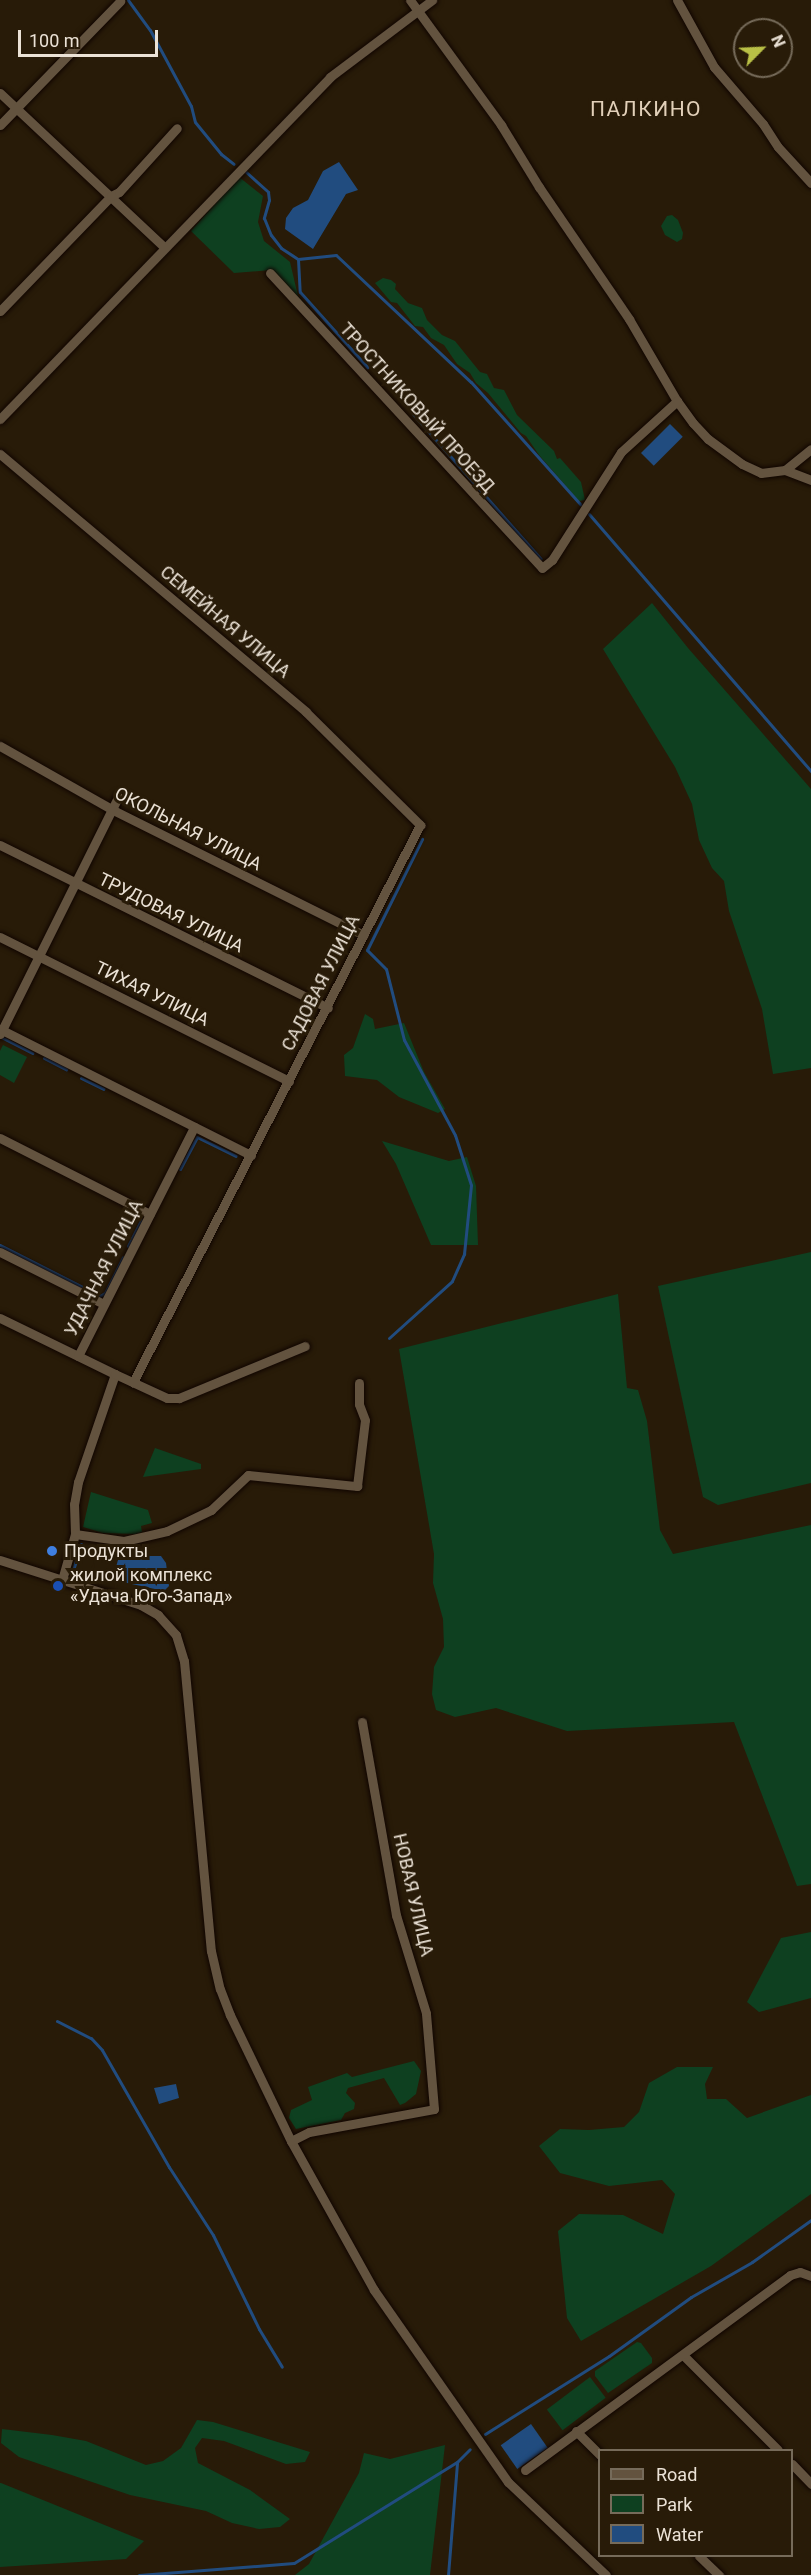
<!DOCTYPE html>
<html>
<head>
<meta charset="utf-8">
<style>
  body { margin:0 }
  #map { position:relative; width:811px; height:2575px; overflow:hidden; background:#281b08; font-family:Roboto,sans-serif }
  div>[style] { position:absolute }
  [style*='--x'] { left:calc(var(--x)*1px); top:calc(var(--y)*1px); width:calc(var(--w)*1px); rotate:calc(var(--a)*1deg) }
  .green>* { inset:0; background:#0e4020; transform-origin:0 0 }
  .water>* { inset:0; background:#214c7f; transform-origin:0 0 }
  .stream>* { height:3px; margin:-1.5px; padding:0 1.5px; transform-origin:1.5px; border-radius:1.5px; background:#214c7f }
  .roads { filter:drop-shadow(0 0 2px #100500) drop-shadow(0 0 2px #100500) }
  .street>* { height:9px; margin:-4.5px; padding:0 4.5px; transform-origin:4.5px; border-radius:4.5px; background:#63533f }
  .dots>* { width:16px; height:16px; translate:-50% -50%; box-sizing:border-box; border:3px solid #281b08; border-radius:50% }
  span { translate:-50% -50%; white-space:nowrap; text-align:center; line-height:1.15; -webkit-text-stroke:6px #281b08; paint-order:stroke }
  .street-label { font-size:18px; color:#ebe2d6 }
  .poi-label { font-size:18px; color:#ebe2d6 }
  .left { translate:0 -50%; text-align:left }
  .quarter-label { font-size:21px; color:#e2d0b9; letter-spacing:1.5px }
  .legend { position:absolute; left:598px; top:2449px; width:195px; height:108px; box-sizing:border-box; background:#281b08; border:2px solid #766b5a; margin:0; padding:8px 10px; list-style:none; font-size:18px; color:#ebe2d6 }
  .legend li { display:flex; align-items:center; gap:12px; height:30px }
  .legend b { width:30px; border:2px solid #766b5a }
  .north { position:absolute; left:733px; top:18px; width:60px; height:60px; box-sizing:border-box; background:#281b08; border:2px solid #766b5a; border-radius:50%; rotate:66deg; font-size:16px; font-weight:700; line-height:24px; text-align:center; color:#ebe2d6 }
  .north::after { content:''; display:block; margin:auto; width:21px; height:27px; background:#b9c046; clip-path:polygon(50% 0,100% 100%,50% 72%,0 100%) }
  .scale { position:absolute; left:18px; top:30px; width:140px; height:27px; box-sizing:border-box; border:3px solid #ebe2d6; border-top:0; padding-left:8px; font-size:18px; line-height:21px; white-space:nowrap; color:#ebe2d6; -webkit-text-stroke:4px #281b08; paint-order:stroke }
</style>
</head>
<body>
<div id="map">
  <div class="green">
    <div style="clip-path:polygon(239px 177px,263px 196px,258px 222px,264px 241px,290px 262px,298px 296px,317px 317px,271px 270px,234px 273px,191px 231px)"></div>
    <div style="clip-path:polygon(672px 215px,678px 220px,683px 233px,682px 239px,677px 242px,665px 235px,661px 226px,667px 216px)"></div>
    <div style="clip-path:polygon(383px 278px,391px 280px,396px 284px,395px 289px,408px 303px,422px 308px,427px 320px,442px 335px,455px 341px,480px 372px,487px 374px,494px 388px,504px 390px,517px 415px,554px 451px,557px 459px,560px 458px,581px 482px,585px 500px,579px 501px,539px 455px,526px 436px,521px 433px,488px 393px,476px 383px,470px 373px,457px 364px,444px 345px,431px 338px,423px 327px,415px 326px,397px 303px,391px 302px,375px 283px)"></div>
    <div style="clip-path:polygon(652px 603px,688px 648px,811px 789px,811px 1068px,773px 1074px,762px 1009px,729px 911px,724px 881px,712px 868px,699px 840px,692px 804px,675px 767px,603px 649px)"></div>
    <div style="clip-path:polygon(365px 1014px,373px 1019px,375px 1029px,404px 1023px,424px 1072px,445px 1109px,438px 1113px,399px 1097px,377px 1080px,345px 1076px,344px 1055px,353px 1048px)"></div>
    <div style="clip-path:polygon(3px 1045px,27px 1057px,14px 1083px,0 1075px,0 1051px)"></div>
    <div style="clip-path:polygon(382px 1141px,449px 1161px,467px 1157px,476px 1186px,478px 1245px,431px 1245px,396px 1164px)"></div>
    <div style="clip-path:polygon(811px 1252px,811px 1483px,718px 1505px,703px 1497px,658px 1286px)"></div>
    <div style="clip-path:polygon(618px 1294px,627px 1388px,638px 1390px,647px 1421px,660px 1530px,673px 1554px,811px 1525px,811px 1884px,797px 1886px,734px 1722px,567px 1731px,496px 1708px,455px 1717px,436px 1710px,432px 1694px,434px 1667px,444px 1647px,443px 1619px,433px 1583px,434px 1554px,399px 1349px)"></div>
    <div style="clip-path:polygon(155px 1448px,201px 1464px,201px 1469px,143px 1477px)"></div>
    <div style="clip-path:polygon(91px 1492px,148px 1510px,152px 1523px,141px 1526px,142px 1532px,136px 1534px,103px 1533px,83px 1527px)"></div>
    <div style="clip-path:polygon(811px 1932px,811px 1998px,759px 2012px,747px 2002px,781px 1938px)"></div>
    <div style="clip-path:polygon(414px 2061px,421px 2071px,416px 2094px,405px 2103px,400px 2105px,384px 2078px,348px 2088px,346px 2093px,355px 2103px,354px 2109px,345px 2113px,341px 2120px,296px 2129px,289px 2118px,291px 2110px,312px 2100px,308px 2087px,347px 2073px,352px 2077px)"></div>
    <div style="clip-path:polygon(677px 2067px,713px 2067px,705px 2084px,707px 2099px,726px 2099px,747px 2118px,811px 2095px,811px 2194px,711px 2266px,581px 2341px,567px 2318px,558px 2231px,579px 2214px,623px 2215px,663px 2234px,675px 2194px,662px 2180px,609px 2186px,560px 2173px,539px 2146px,560px 2129px,589px 2130px,624px 2127px,639px 2112px,649px 2083px)"></div>
    <div style="clip-path:polygon(637px 2342px,641px 2343px,652px 2358px,652px 2363px,608px 2393px,595px 2376px,595px 2371px)"></div>
    <div style="left:590px;top:2377px;width:26px;height:54px;rotate:53deg"></div>
    <div style="clip-path:polygon(197px 2420px,213px 2422px,310px 2452px,305px 2462px,286px 2464px,224px 2441px,202px 2438px,195px 2448px,198px 2463px,250px 2490px,290px 2519px,280px 2527px,259px 2529px,232px 2523px,206px 2511px,130px 2495px,19px 2457px,1px 2443px,2px 2429px,52px 2435px,86px 2441px,146px 2465px,163px 2461px,181px 2448px)"></div>
    <div style="clip-path:polygon(445px 2445px,430px 2575px,295px 2575px,309px 2564px,359px 2473px,364px 2453px,390px 2459px)"></div>
    <div style="clip-path:polygon(0 2483px,1px 2483px,144px 2541px,126px 2559px,0 2567px)"></div>
  </div>
  <div class="water">
    <div style="clip-path:polygon(339px 162px,358px 190px,346px 194px,313px 249px,285px 229px,286px 218px,293px 208px,308px 200px,323px 171px)"></div>
    <div style="left:670px;top:424px;width:18px;height:41px;rotate:45deg"></div>
    <div style="clip-path:polygon(122px 1556px,161px 1556px,166px 1563px,169px 1586px,164px 1591px,118px 1581px,114px 1574px,118px 1560px)"></div>
    <div style="clip-path:polygon(176px 2084px,179px 2098px,159px 2104px,154px 2088px)"></div>
    <div style="left:531px;top:2424px;width:29px;height:37px;rotate:55deg"></div>
  </div>
  <div class="stream">
    <div style="--x:128;--y:0;--w:37;--a:54"></div>
    <div style="--x:150;--y:30;--w:86;--a:61.7"></div>
    <div style="--x:191;--y:106;--w:16;--a:76"></div>
    <div style="--x:195;--y:122;--w:41;--a:50.9"></div>
    <div style="--x:221;--y:154;--w:16;--a:38"></div>
    <div style="--x:245;--y:171;--w:31;--a:42"></div>
    <div style="--x:268;--y:192;--w:8;--a:83"></div>
    <div style="--x:269;--y:200;--w:19;--a:106"></div>
    <div style="--x:264;--y:218;--w:18;--a:68"></div>
    <div style="--x:271;--y:235;--w:16;--a:52"></div>
    <div style="--x:281;--y:248;--w:20;--a:33"></div>
    <div style="--x:298;--y:259;--w:38;--a:-6"></div>
    <div style="--x:336;--y:255;--w:185;--a:43.3"></div>
    <div style="--x:471;--y:382;--w:164;--a:48.2"></div>
    <div style="--x:298;--y:259;--w:33;--a:87"></div>
    <div style="--x:300;--y:292;--w:101;--a:48.2"></div>
    <div style="--x:413;--y:414;--w:193;--a:48.6"></div>
    <div style="--x:589;--y:514;--w:340;--a:49.2"></div>
    <div style="--x:3;--y:1038;--w:33;--a:27"></div>
    <div style="--x:44;--y:1058;--w:25;--a:27"></div>
    <div style="--x:81;--y:1078;--w:25;--a:26"></div>
    <div style="--x:180;--y:1169;--w:36;--a:-62"></div>
    <div style="--x:197;--y:1137;--w:43;--a:26"></div>
    <div style="--x:0;--y:1245;--w:112;--a:27"></div>
    <div style="--x:100;--y:1296;--w:6;--a:-31"></div>
    <div style="--x:105;--y:1293;--w:40;--a:-63.4"></div>
    <div style="--x:128;--y:1246;--w:29;--a:-63"></div>
    <div style="--x:389;--y:1338;--w:85;--a:-42.1"></div>
    <div style="--x:452;--y:1281;--w:30;--a:-66"></div>
    <div style="--x:464;--y:1254;--w:69;--a:-84.2"></div>
    <div style="--x:471;--y:1185;--w:52;--a:-107.7"></div>
    <div style="--x:455;--y:1135;--w:108;--a:-118.2"></div>
    <div style="--x:404;--y:1040;--w:73;--a:-104.2"></div>
    <div style="--x:386;--y:969;--w:27;--a:-135"></div>
    <div style="--x:367;--y:950;--w:124;--a:-63.6"></div>
    <div style="--x:81;--y:1544;--w:28;--a:107"></div>
    <div style="--x:73;--y:1571;--w:4;--a:63"></div>
    <div style="--x:75;--y:1575;--w:20;--a:18"></div>
    <div style="--x:57;--y:2021;--w:38;--a:27"></div>
    <div style="--x:91;--y:2038;--w:16;--a:47"></div>
    <div style="--x:102;--y:2050;--w:135;--a:60.2"></div>
    <div style="--x:169;--y:2167;--w:81;--a:57.1"></div>
    <div style="--x:213;--y:2235;--w:105;--a:63.9"></div>
    <div style="--x:259;--y:2329;--w:44;--a:58.8"></div>
    <div style="--x:485;--y:2434;--w:146;--a:-32.2"></div>
    <div style="--x:609;--y:2356;--w:101;--a:-35.7"></div>
    <div style="--x:691;--y:2297;--w:70;--a:-29.8"></div>
    <div style="--x:752;--y:2262;--w:72;--a:-35.4"></div>
    <div style="--x:139;--y:2575;--w:155;--a:-4.4"></div>
    <div style="--x:294;--y:2563;--w:192;--a:-31.8"></div>
    <div style="--x:457;--y:2462;--w:18;--a:-45"></div>
    <div style="--x:448;--y:2575;--w:112;--a:-85.4"></div>
  </div>
  <div class="roads">
    <div class="street">
      <div style="--x:410;--y:0;--w:155;--a:53.9"></div>
      <div style="--x:501;--y:125;--w:73;--a:58.5"></div>
      <div style="--x:539;--y:187;--w:160;--a:55.7"></div>
      <div style="--x:629;--y:319;--w:95;--a:59.7"></div>
      <div style="--x:677;--y:401;--w:27;--a:54"></div>
      <div style="--x:693;--y:423;--w:22;--a:47"></div>
      <div style="--x:708;--y:439;--w:42;--a:36.3"></div>
      <div style="--x:742;--y:464;--w:21;--a:25"></div>
      <div style="--x:761;--y:473;--w:24;--a:-7"></div>
      <div style="--x:785;--y:470;--w:28;--a:21"></div>
      <div style="--x:677;--y:0;--w:77;--a:61.1"></div>
      <div style="--x:714;--y:67;--w:75;--a:49.3"></div>
      <div style="--x:763;--y:124;--w:27;--a:57"></div>
      <div style="--x:778;--y:147;--w:49;--a:47.5"></div>
      <div style="--x:0;--y:93;--w:225;--a:43.2"></div>
      <div style="--x:0;--y:125;--w:173;--a:-45.9"></div>
      <div style="--x:270;--y:273;--w:401;--a:47.3"></div>
      <div style="--x:542;--y:568;--w:13;--a:-39"></div>
      <div style="--x:552;--y:560;--w:128;--a:-57.4"></div>
      <div style="--x:621;--y:452;--w:76;--a:-42.3"></div>
      <div style="--x:0;--y:311;--w:160;--a:-46"></div>
      <div style="--x:111;--y:196;--w:9;--a:-27"></div>
      <div style="--x:119;--y:192;--w:86;--a:-47.8"></div>
      <div style="--x:0;--y:419;--w:475;--a:-46"></div>
      <div style="--x:330;--y:77;--w:128;--a:-37"></div>
      <div style="--x:0;--y:454;--w:400;--a:40.1"></div>
      <div style="--x:306;--y:712;--w:161;--a:44.7"></div>
      <div style="--x:420;--y:825;--w:627;--a:117.26"></div>
      <div style="--x:785;--y:470;--w:33;--a:-39"></div>
      <div style="--x:0;--y:746;--w:130;--a:29.5"></div>
      <div style="--x:113;--y:810;--w:280;--a:26.5"></div>
      <div style="--x:0;--y:845;--w:366;--a:26.4"></div>
      <div style="--x:0;--y:937;--w:323;--a:26.5"></div>
      <div style="--x:0;--y:1029;--w:281;--a:26.7"></div>
      <div style="--x:0;--y:1034;--w:265;--a:-63.5"></div>
      <div style="--x:0;--y:1138;--w:168;--a:26.9"></div>
      <div style="--x:0;--y:1252;--w:116;--a:26.6"></div>
      <div style="--x:0;--y:1318;--w:128;--a:26"></div>
      <div style="--x:115;--y:1374;--w:114;--a:108.9"></div>
      <div style="--x:78;--y:1482;--w:22;--a:100"></div>
      <div style="--x:74;--y:1504;--w:30;--a:88"></div>
      <div style="--x:75;--y:1534;--w:48;--a:105.8"></div>
      <div style="--x:78;--y:1356;--w:257;--a:-63.1"></div>
      <div style="--x:115;--y:1374;--w:57;--a:24.8"></div>
      <div style="--x:167;--y:1398;--w:12;--a:0"></div>
      <div style="--x:179;--y:1398;--w:136;--a:-22.4"></div>
      <div style="--x:75;--y:1534;--w:49;--a:8.1"></div>
      <div style="--x:124;--y:1541;--w:44;--a:-13.1"></div>
      <div style="--x:167;--y:1531;--w:49;--a:-25.5"></div>
      <div style="--x:211;--y:1510;--w:51;--a:-43.4"></div>
      <div style="--x:248;--y:1475;--w:110;--a:5.8"></div>
      <div style="--x:357;--y:1486;--w:66;--a:-83.1"></div>
      <div style="--x:365;--y:1420;--w:17;--a:-111"></div>
      <div style="--x:359;--y:1404;--w:21;--a:-90"></div>
      <div style="--x:0;--y:1560;--w:148;--a:17.7"></div>
      <div style="--x:141;--y:1605;--w:20;--a:30"></div>
      <div style="--x:158;--y:1615;--w:27;--a:48"></div>
      <div style="--x:176;--y:1635;--w:27;--a:73"></div>
      <div style="--x:184;--y:1661;--w:291;--a:84.7"></div>
      <div style="--x:211;--y:1951;--w:39;--a:77"></div>
      <div style="--x:220;--y:1989;--w:28;--a:69"></div>
      <div style="--x:230;--y:2015;--w:140;--a:64.2"></div>
      <div style="--x:291;--y:2141;--w:171;--a:60.9"></div>
      <div style="--x:374;--y:2290;--w:234;--a:55.1"></div>
      <div style="--x:508;--y:2482;--w:135;--a:43.5"></div>
      <div style="--x:291;--y:2141;--w:20;--a:-27"></div>
      <div style="--x:309;--y:2132;--w:127;--a:-10.4"></div>
      <div style="--x:434;--y:2109;--w:96;--a:-94.8"></div>
      <div style="--x:426;--y:2013;--w:102;--a:-107"></div>
      <div style="--x:396;--y:1915;--w:196;--a:-100"></div>
      <div style="--x:683;--y:2355;--w:134;--a:45"></div>
      <div style="--x:576;--y:2431;--w:34;--a:45"></div>
      <div style="--x:792;--y:2464;--w:28;--a:46"></div>
      <div style="--x:525;--y:2470;--w:329;--a:-36.3"></div>
      <div style="--x:790;--y:2275;--w:10;--a:-17"></div>
      <div style="--x:800;--y:2272;--w:12;--a:20"></div>
      <div style="--x:699;--y:2556;--w:28;--a:44"></div>
    </div>
  </div>
  <div class="dots">
    <div style="left:52px;top:1551px;background:#3f7fe0"></div>
    <div style="left:58px;top:1586px;background:#1a4fb4"></div>
  </div>
  <div class="street-label">
    <span style="left:417px;top:408px;rotate:48deg">ТРОСТНИКОВЫЙ ПРОЕЗД</span>
    <span style="left:225px;top:622px;rotate:40deg">СЕМЕЙНАЯ УЛИЦА</span>
    <span style="left:188px;top:829px;rotate:27deg">ОКОЛЬНАЯ УЛИЦА</span>
    <span style="left:171px;top:913px;rotate:26deg">ТРУДОВАЯ УЛИЦА</span>
    <span style="left:321px;top:983px;rotate:-63deg">САДОВАЯ УЛИЦА</span>
    <span style="left:152px;top:994px;rotate:26deg">ТИХАЯ УЛИЦА</span>
    <span style="left:104px;top:1268px;rotate:-63deg">УДАЧНАЯ УЛИЦА</span>
    <span style="left:413px;top:1895px;rotate:77deg">НОВАЯ УЛИЦА</span>
  </div>
  <div class="poi-label">
    <span class="left" style="left:64px;top:1551px">Продукты</span>
    <span class="left" style="left:70px;top:1586px">жилой комплекс<br>«Удача Юго-Запад»</span>
  </div>
  <div class="quarter-label">
    <span style="left:646px;top:109px">ПАЛКИНО</span>
  </div>
  <ul class="legend">
  <li><b style="height:8px;background:#63533f"></b>Road</li>
  <li><b style="height:16px;background:#0e4020"></b>Park</li>
  <li><b style="height:16px;background:#214c7f"></b>Water</li>
  </ul>
  <div class="north">N</div>
  <div class="scale">100 m</div>
</div>
</body>
</html>
